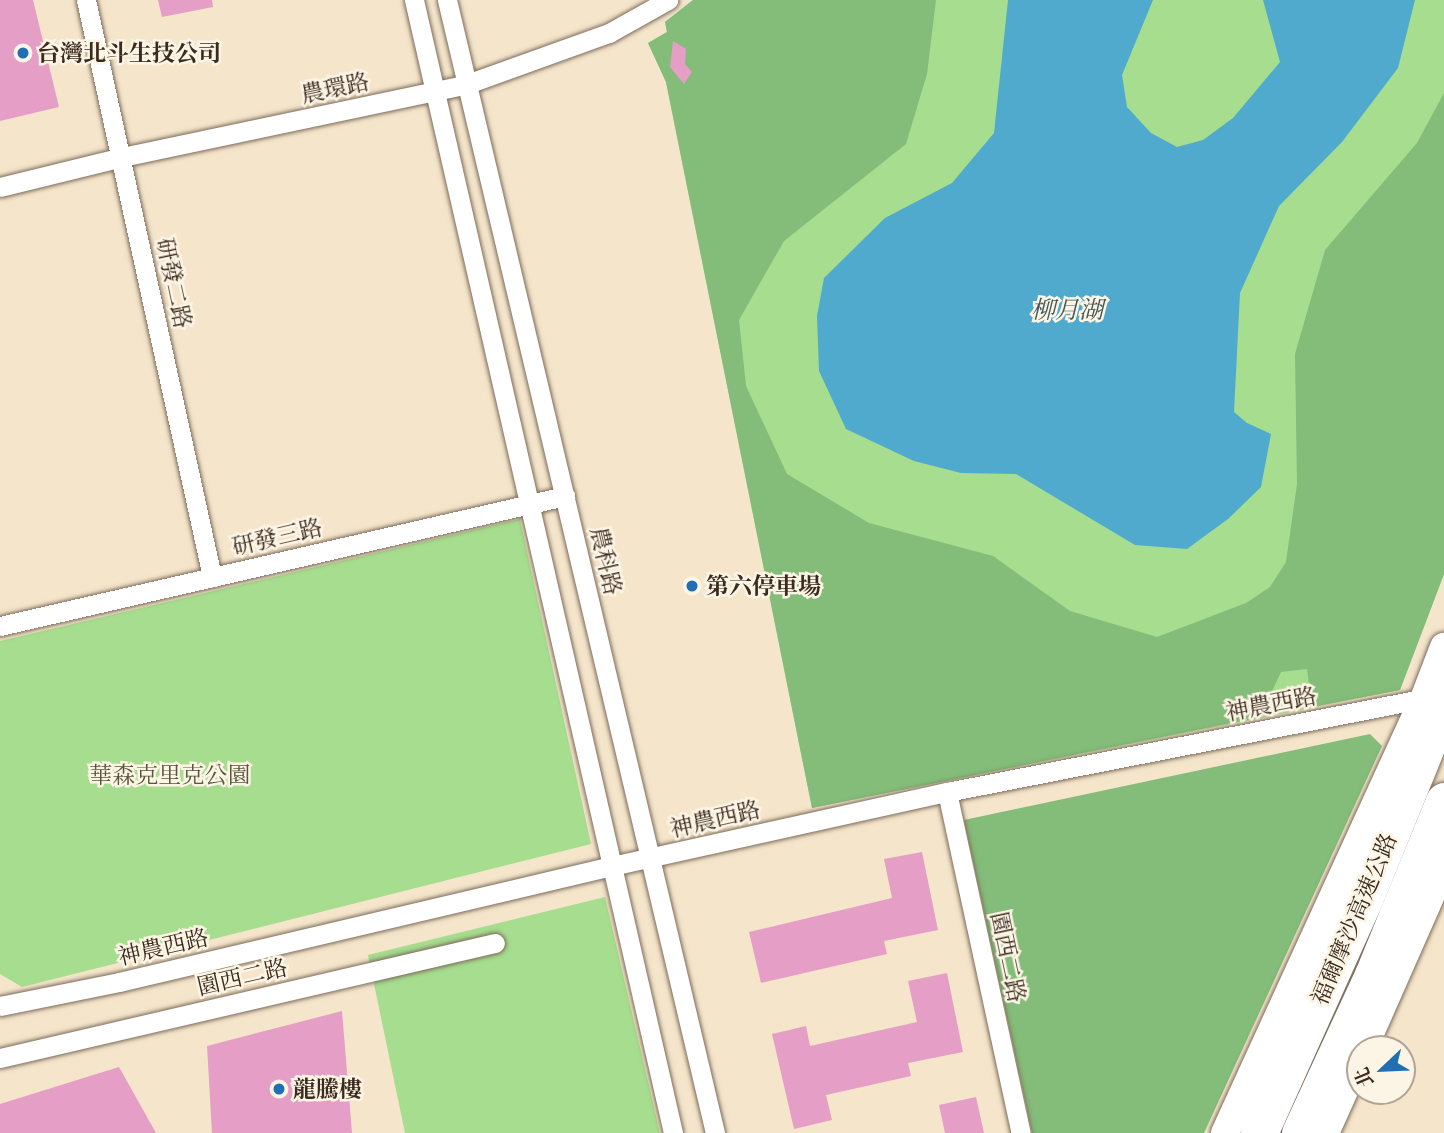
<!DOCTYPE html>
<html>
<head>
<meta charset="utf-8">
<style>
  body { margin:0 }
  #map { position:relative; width:1444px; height:1133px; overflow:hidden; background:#f5e5cb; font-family:"Gentium Book Plus","Noto Serif TC",serif }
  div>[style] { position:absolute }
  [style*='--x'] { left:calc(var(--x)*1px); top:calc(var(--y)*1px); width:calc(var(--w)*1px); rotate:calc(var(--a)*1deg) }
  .green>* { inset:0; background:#a6dd8e }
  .forest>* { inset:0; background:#84bc79 }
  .water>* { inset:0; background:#4faacd }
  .building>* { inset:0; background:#e59ec5 }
  .roads { filter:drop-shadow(0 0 2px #7c6b5b) drop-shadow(0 0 2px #7c6b5b) }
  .minor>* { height:19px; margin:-9.5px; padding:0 9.5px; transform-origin:9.5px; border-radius:9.5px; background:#fff }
  .secondary>* { height:28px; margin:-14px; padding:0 14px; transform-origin:14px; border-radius:14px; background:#fff }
  .motorway>* { height:37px; margin:-18.5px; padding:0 18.5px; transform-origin:18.5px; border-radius:18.5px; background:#fff }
  .dots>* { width:19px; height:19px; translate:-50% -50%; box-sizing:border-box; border:4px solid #fcf5e5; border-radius:50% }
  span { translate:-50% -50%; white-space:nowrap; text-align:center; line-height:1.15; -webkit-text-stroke:5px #fcf5e5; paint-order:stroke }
  .poi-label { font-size:23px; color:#3b2a1e; font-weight:700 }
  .left { translate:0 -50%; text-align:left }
  .street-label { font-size:23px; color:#3b2a1e }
  .park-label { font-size:23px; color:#56573a }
  .water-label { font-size:24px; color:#42575b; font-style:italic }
  .north { position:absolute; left:1346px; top:1035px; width:70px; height:70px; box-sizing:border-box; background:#fcf5e5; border:2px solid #afa495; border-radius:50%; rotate:247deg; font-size:19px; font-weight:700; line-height:28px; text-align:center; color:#3b2a1e }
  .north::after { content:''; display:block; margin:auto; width:24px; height:32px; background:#1f6fb2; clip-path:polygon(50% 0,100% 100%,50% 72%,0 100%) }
</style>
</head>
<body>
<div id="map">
  <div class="green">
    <div style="clip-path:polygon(693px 0,1444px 0,1444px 574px,1400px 690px,812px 808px,666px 82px,648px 43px,667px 32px,665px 22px)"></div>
    <div style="clip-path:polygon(520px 519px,591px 844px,22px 987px,0 974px,0 641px)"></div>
    <div style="clip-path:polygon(605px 897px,660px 1133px,405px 1133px,368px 955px)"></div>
  </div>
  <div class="forest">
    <div style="clip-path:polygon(693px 0,936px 0,927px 74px,906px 144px,784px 241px,739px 320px,746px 386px,787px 474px,869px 523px,993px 556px,1070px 611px,1157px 637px,1246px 603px,1270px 587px,1286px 562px,1297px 484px,1295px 354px,1325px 250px,1417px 143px,1444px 93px,1444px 574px,1400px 690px,1312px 707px,1307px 669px,1281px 672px,1260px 717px,812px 808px,666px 82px,648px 43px,667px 32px,665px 22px)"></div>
    <div style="clip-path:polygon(1370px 734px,1382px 746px,1204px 1133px,1032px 1133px,964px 820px)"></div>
  </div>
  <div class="water">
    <div style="clip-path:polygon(1008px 0,1153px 0,1122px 75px,1127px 107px,1151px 133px,1177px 147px,1203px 140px,1233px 118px,1280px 62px,1263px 0,1415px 0,1398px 68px,1342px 142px,1279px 206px,1240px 293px,1234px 412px,1247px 423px,1271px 434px,1261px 487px,1228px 519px,1187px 549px,1135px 545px,1016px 474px,961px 473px,914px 461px,846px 429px,819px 371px,817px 316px,824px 278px,885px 218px,952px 183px,994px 133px)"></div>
  </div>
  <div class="building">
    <div style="clip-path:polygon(0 0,33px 0,59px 107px,0 121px)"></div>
    <div style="clip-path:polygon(158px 0,212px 0,213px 7px,162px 17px)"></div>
    <div style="clip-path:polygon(673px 41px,686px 49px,685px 64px,692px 72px,684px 84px,670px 67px)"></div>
    <div style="clip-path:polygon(922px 852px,938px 930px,884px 941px,887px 954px,761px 983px,749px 932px,892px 898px,884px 859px)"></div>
    <div style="clip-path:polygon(947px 973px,963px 1052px,908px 1063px,911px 1076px,826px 1095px,832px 1120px,794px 1129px,772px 1034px,806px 1026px,810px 1046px,917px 1022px,908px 981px)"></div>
    <div style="clip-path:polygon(342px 1011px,352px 1133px,212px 1133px,207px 1046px)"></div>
    <div style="clip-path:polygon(119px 1067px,156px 1133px,0 1133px,0 1104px)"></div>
    <div style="clip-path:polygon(976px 1097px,984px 1133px,945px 1133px,939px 1105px)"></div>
  </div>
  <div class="roads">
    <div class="minor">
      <div style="--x:86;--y:0;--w:591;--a:77.68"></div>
      <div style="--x:414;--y:0;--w:1162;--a:77.12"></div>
      <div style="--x:447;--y:0;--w:1164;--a:76.69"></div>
      <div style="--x:0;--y:187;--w:126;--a:-13.8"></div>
      <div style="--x:122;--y:157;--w:353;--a:-11.9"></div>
      <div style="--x:467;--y:84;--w:151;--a:-19.8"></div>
      <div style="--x:609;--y:33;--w:68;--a:-29.2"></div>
      <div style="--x:0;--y:626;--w:580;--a:-12.96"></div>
      <div style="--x:947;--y:792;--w:349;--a:77.8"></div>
      <div style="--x:0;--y:1006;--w:121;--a:-11.4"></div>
      <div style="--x:119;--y:982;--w:506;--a:-13.24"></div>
      <div style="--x:612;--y:866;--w:343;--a:-12.5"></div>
      <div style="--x:947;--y:792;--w:494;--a:-11.1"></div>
      <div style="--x:0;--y:1058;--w:508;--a:-13.08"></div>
    </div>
    <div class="secondary">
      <div style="--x:1363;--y:1049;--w:201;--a:-66.2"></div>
      <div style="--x:1225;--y:1133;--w:477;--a:-65.4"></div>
      <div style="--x:1424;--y:699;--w:56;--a:-69"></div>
      <div style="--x:1325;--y:1133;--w:85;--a:-65.8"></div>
    </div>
    <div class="motorway">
      <div style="--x:1259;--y:1133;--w:253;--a:-65.8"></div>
      <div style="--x:1363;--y:902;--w:215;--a:-67.9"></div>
      <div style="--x:1300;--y:1133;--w:174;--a:-65.2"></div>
      <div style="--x:1373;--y:975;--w:188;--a:-67.8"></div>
    </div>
  </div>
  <div class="dots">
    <div style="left:23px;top:53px;background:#1f6fb2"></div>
    <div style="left:692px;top:586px;background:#1f6fb2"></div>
    <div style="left:279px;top:1089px;background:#1f6fb2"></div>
  </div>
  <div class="poi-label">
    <span class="left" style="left:37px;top:53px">台灣北斗生技公司</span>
    <span class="left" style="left:706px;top:586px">第六停車場</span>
    <span class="left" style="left:293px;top:1089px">龍騰樓</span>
  </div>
  <div class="street-label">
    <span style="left:335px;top:88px;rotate:-12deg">農環路</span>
    <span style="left:174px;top:283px;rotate:78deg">研發二路</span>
    <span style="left:277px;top:537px;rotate:-13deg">研發三路</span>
    <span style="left:606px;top:561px;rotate:77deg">農科路</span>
    <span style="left:1271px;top:704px;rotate:-11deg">神農西路</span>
    <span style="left:715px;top:819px;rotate:-13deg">神農西路</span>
    <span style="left:1354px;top:919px;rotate:-67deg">福爾摩沙高速公路</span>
    <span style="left:163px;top:947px;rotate:-13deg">神農西路</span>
    <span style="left:1008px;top:957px;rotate:78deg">園西二路</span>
    <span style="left:242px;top:977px;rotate:-13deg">園西二路</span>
  </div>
  <div class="park-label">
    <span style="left:170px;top:775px">華森克里克公園</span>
  </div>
  <div class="water-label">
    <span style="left:1067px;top:310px">柳月湖</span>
  </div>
  <div class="north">北</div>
</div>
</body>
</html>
